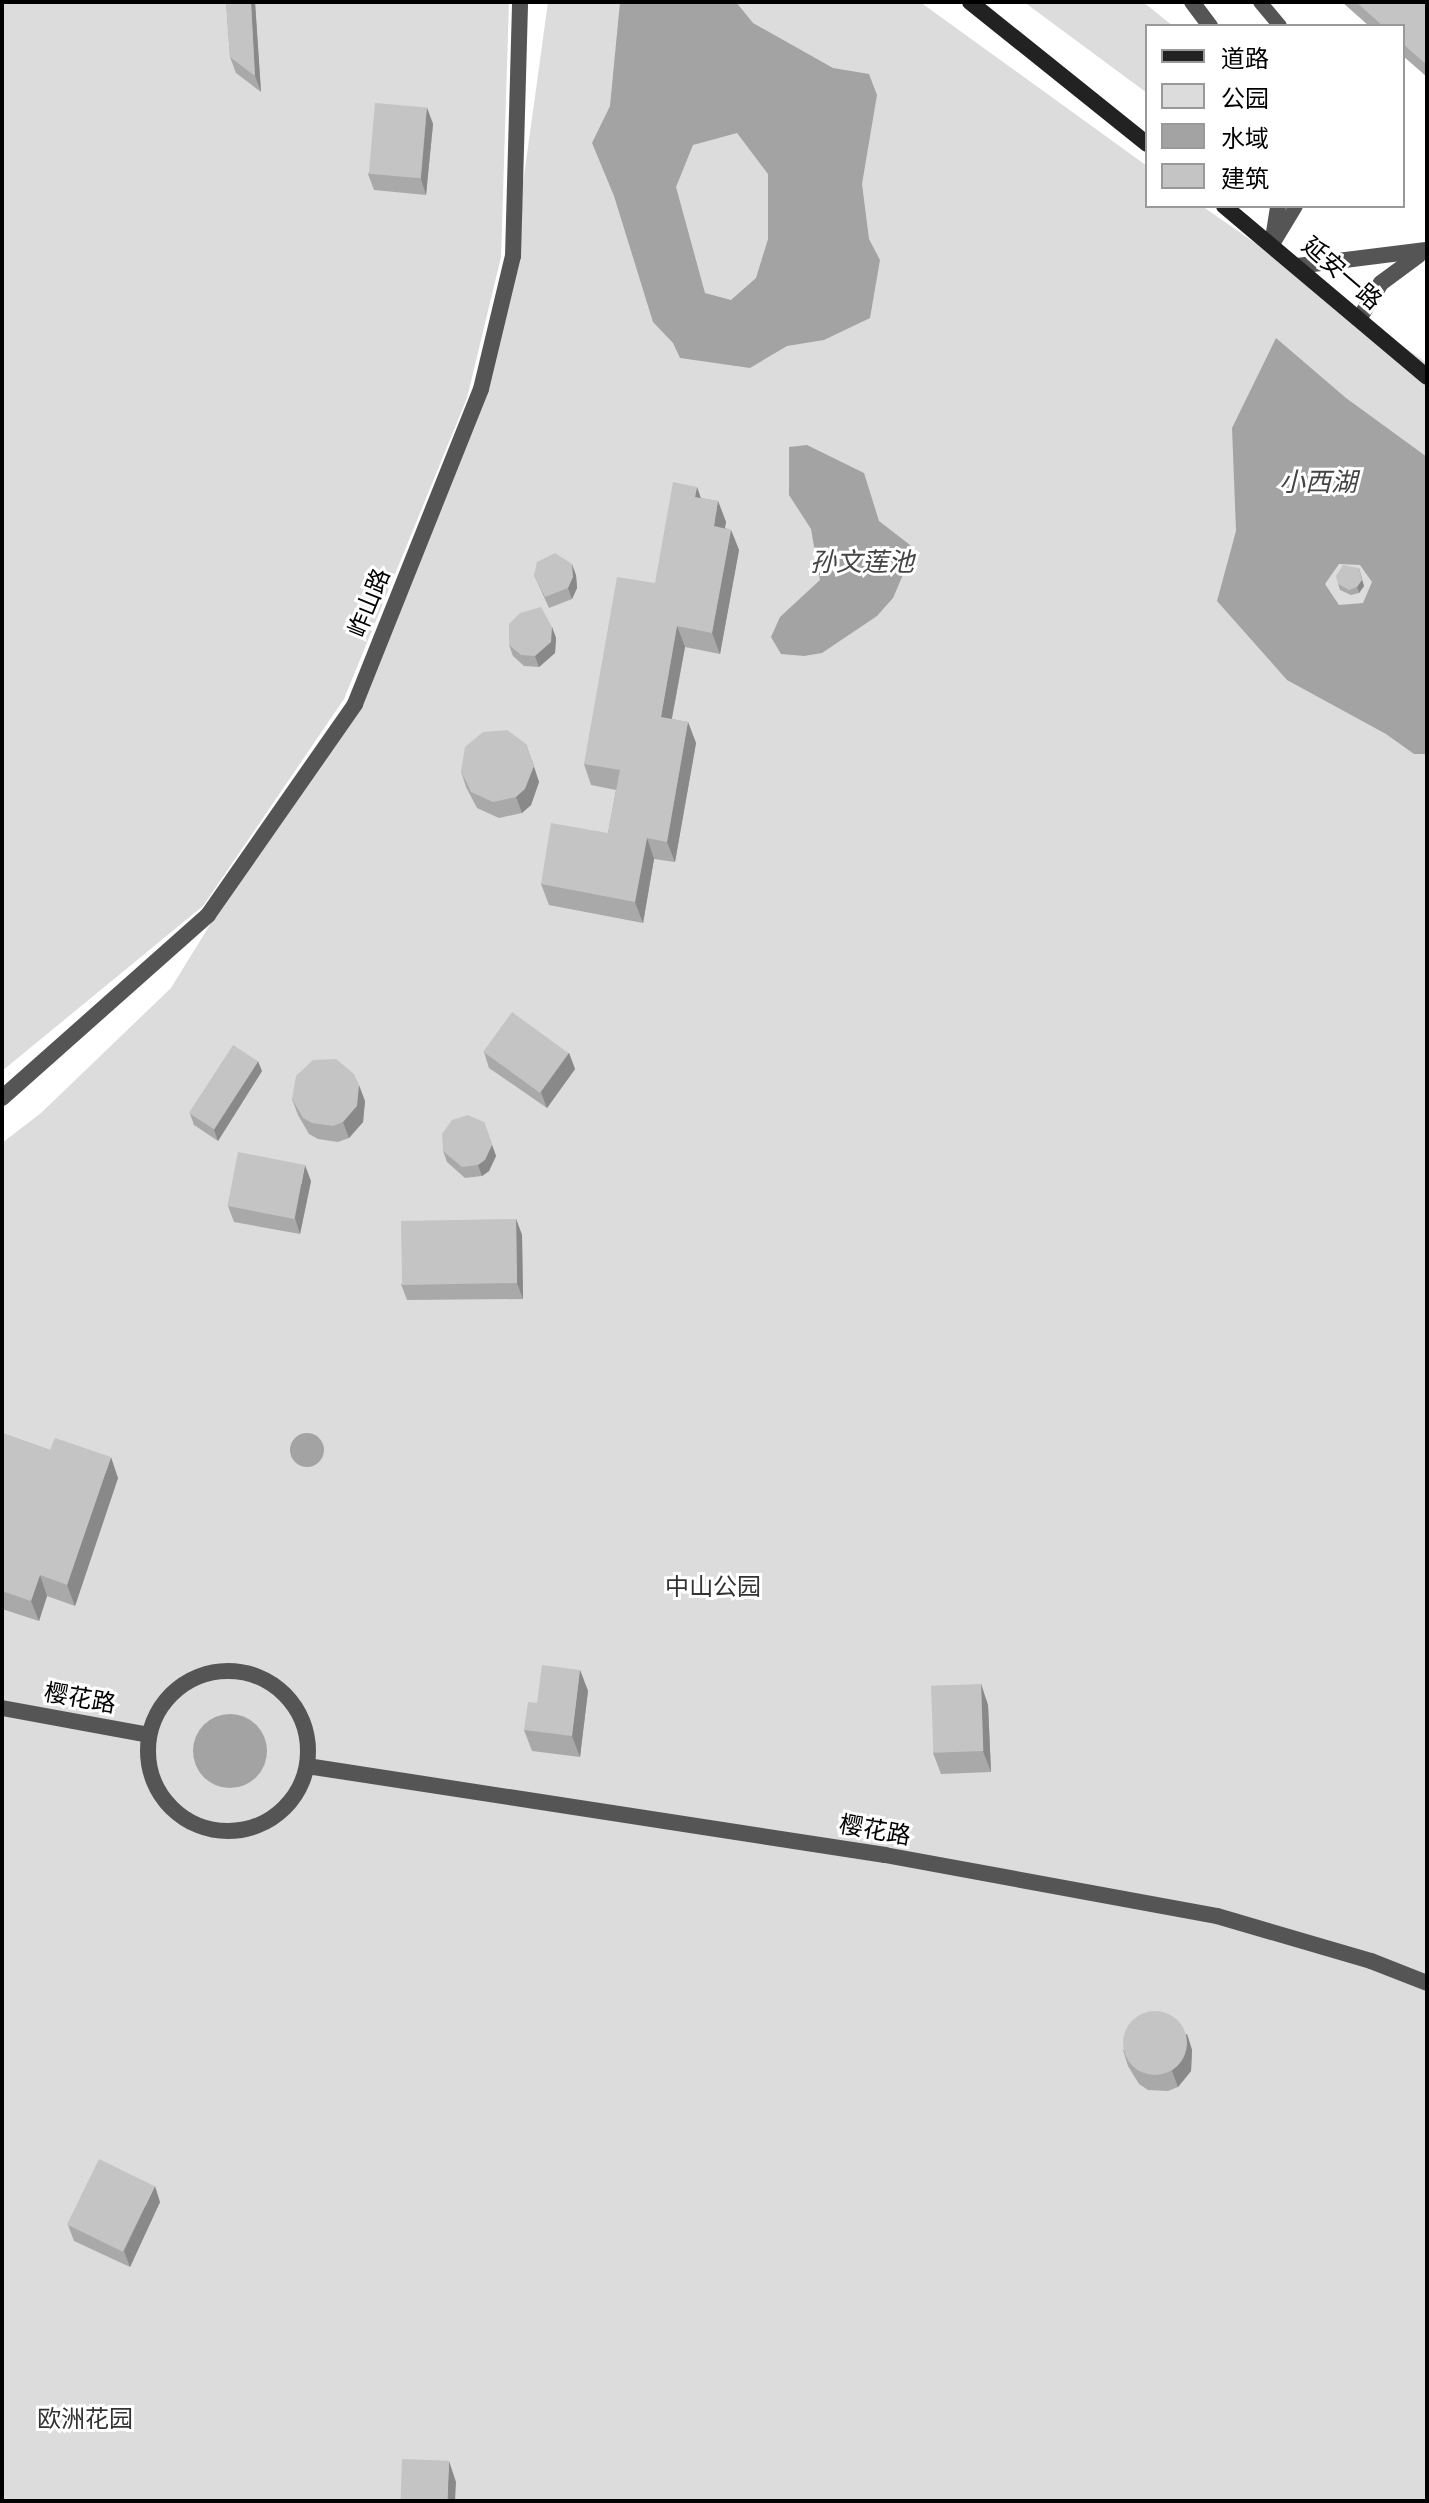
<!DOCTYPE html>
<html>
<head>
<meta charset="utf-8">
<style>
  body { margin:0 }
  #map { position:relative; width:1429px; height:2503px; overflow:hidden; background:#fff; font-family:Mulish,"Noto Sans SC",sans-serif }
  div>[style] { position:absolute }
  [style*='--x'] { left:calc(var(--x)*1px); top:calc(var(--y)*1px); width:calc(var(--w)*1px); rotate:calc(var(--a)*1deg) }
  .green>* { inset:0; background:#dcdcdc }
  .water>* { inset:0; background:#a3a3a3 }
  .round { border-radius:50% }
  .service>* { height:14px; margin:-7px; padding:0 7px; transform-origin:7px; border-radius:7px; background:#555 }
  .pedestrian>* { height:16px; margin:-8px; padding:0 8px; transform-origin:8px; border-radius:8px; background:#555 }
  .pedestrian>.ring { margin:-8px; padding:0; box-sizing:content-box; background:none; border:16px solid #555; border-radius:50% }
  .minor>* { height:16px; margin:-8px; padding:0 8px; transform-origin:8px; border-radius:8px; background:#555 }
  .tertiary>* { height:16px; margin:-8px; padding:0 8px; transform-origin:8px; border-radius:8px; background:#555 }
  .secondary>* { height:16px; margin:-8px; padding:0 8px; transform-origin:8px; border-radius:8px; background:#222 }
  .wall>* { inset:0; background:#a9a9a9 }
  .shaded-wall>* { inset:0; background:#898989 }
  .building>* { inset:0; background:#c4c4c4; transform-origin:0 0 }
  span { translate:-50% -50%; white-space:nowrap; text-align:center; line-height:1.15; -webkit-text-stroke:6px #fff; paint-order:stroke }
  .street-label { font-size:24px; color:#000 }
  .park-label { font-size:24px; color:#333 }
  .water-label { font-size:26px; color:#444; font-style:italic }
  .frame { position:absolute; inset:0; border:4px solid #000; pointer-events:none }
  .legend { position:absolute; left:1145px; top:24px; width:260px; height:184px; box-sizing:border-box; background:#fff; border:2px solid #999; margin:0; padding:10px 14px; list-style:none; font-size:24px; color:#000 }
  .legend li { display:flex; align-items:center; gap:16px; height:40px }
  .legend b { width:40px; border:2px solid #999 }
</style>
</head>
<body>
<div id="map">
  <div class="green">
    <div style="clip-path:polygon(2px 2px,509px 2px,501px 257px,467px 398px,344px 699px,203px 906px,2px 1071px)"></div>
    <div style="clip-path:polygon(548px 2px,920px 2px,1147px 166px,1147px 206px,1202px 206px,1427px 363px,1427px 2501px,2px 2501px,2px 1143px,41px 1113px,171px 988px,274px 821px,355px 704px,481px 389px,513px 256px)"></div>
    <div style="clip-path:polygon(1024px 2px,1143px 2px,1173px 26px,1147px 26px,1147px 93px)"></div>
  </div>
  <div class="water">
    <div style="clip-path:polygon(evenodd,620px 2px,736px 2px,753px 23px,833px 68px,869px 74px,877px 95px,862px 184px,869px 239px,880px 260px,870px 318px,824px 340px,787px 346px,750px 368px,680px 358px,673px 343px,653px 322px,614px 196px,592px 143px,610px 106px,620px 2px,737px 133px,768px 174px,768px 239px,756px 278px,731px 300px,705px 293px,676px 187px,693px 145px,737px 133px)"></div>
    <div style="clip-path:polygon(evenodd,1276px 338px,1346px 398px,1427px 457px,1427px 754px,1414px 754px,1386px 734px,1287px 680px,1217px 601px,1236px 531px,1232px 428px,1276px 338px,1339px 564px,1360px 565px,1372px 582px,1363px 603px,1339px 605px,1325px 584px,1339px 564px)"></div>
    <div style="clip-path:polygon(807px 445px,864px 473px,879px 521px,910px 545px,908px 563px,893px 598px,877px 616px,822px 653px,804px 656px,781px 654px,771px 637px,780px 617px,820px 580px,811px 529px,789px 495px,789px 447px)"></div>
    <div class="round" style="left:290px;top:1433px;width:34px;height:34px"></div>
    <div class="round" style="left:193px;top:1714px;width:74px;height:74px"></div>
  </div>
  <div class="service">
    <div style="--x:1260;--y:2;--w:31;--a:50"></div>
    <div style="--x:1273;--y:244;--w:44;--a:-58.8"></div>
  </div>
  <div class="pedestrian">
    <div class="ring" style="left:148px;top:1671px;width:144px;height:144px"></div>
    <div style="--x:2;--y:1708;--w:149;--a:10.4"></div>
    <div style="--x:307;--y:1766;--w:585;--a:8.75"></div>
    <div style="--x:885;--y:1855;--w:338;--a:10.4"></div>
    <div style="--x:1217;--y:1916;--w:160;--a:16.3"></div>
    <div style="--x:1371;--y:1961;--w:60;--a:21.4"></div>
  </div>
  <div class="minor">
    <div style="--x:1192;--y:2;--w:30;--a:53"></div>
    <div style="--x:1272;--y:245;--w:39;--a:-81"></div>
    <div style="--x:1297;--y:266;--w:130;--a:-7.1"></div>
    <div style="--x:1359;--y:319;--w:42;--a:-58.6"></div>
    <div style="--x:1381;--y:283;--w:47;--a:-36.4"></div>
  </div>
  <div class="tertiary">
    <div style="--x:2;--y:1098;--w:276;--a:-41.6"></div>
    <div style="--x:208;--y:915;--w:257;--a:-55.1"></div>
    <div style="--x:355;--y:704;--w:339;--a:-68.2"></div>
    <div style="--x:481;--y:389;--w:137;--a:-76.5"></div>
    <div style="--x:513;--y:256;--w:254;--a:-88.4"></div>
  </div>
  <div class="secondary">
    <div style="--x:970;--y:2;--w:227;--a:38.7"></div>
    <div style="--x:1224;--y:206;--w:265;--a:40.1"></div>
  </div>
  <div class="wall">
    <div style="clip-path:polygon(226px 2px,255px 2px,261px 92px,236px 73px,230px 57px)"></div>
    <div style="clip-path:polygon(1342px 2px,1427px 2px,1427px 77px,1403px 56px,1403px 26px,1369px 26px)"></div>
    <div style="clip-path:polygon(427px 108px,433px 124px,426px 195px,374px 190px,368px 174px)"></div>
    <div style="clip-path:polygon(697px 487px,701px 498px,718px 501px,726px 522px,725px 528px,731px 530px,739px 550px,720px 654px,685px 647px,672px 719px,688px 722px,696px 743px,675px 862px,654px 859px,643px 923px,549px 905px,541px 884px,608px 833px,616px 790px,591px 785px,584px 764px)"></div>
    <div style="clip-path:polygon(534px 575px,576px 575px,577px 588px,572px 599px,549px 608px)"></div>
    <div style="clip-path:polygon(1338px 584px,1364px 586px,1359px 593px,1351px 595px,1340px 590px)"></div>
    <div style="clip-path:polygon(552px 627px,556px 638px,555px 653px,539px 667px,524px 666px,513px 656px,509px 645px)"></div>
    <div style="clip-path:polygon(532px 760px,539px 782px,531px 805px,522px 813px,499px 818px,477px 808px,466px 787px,461px 771px)"></div>
    <div style="clip-path:polygon(484px 1052px,569px 1053px,575px 1069px,547px 1108px,489px 1068px)"></div>
    <div style="clip-path:polygon(262px 1071px,218px 1141px,194px 1125px,190px 1114px)"></div>
    <div style="clip-path:polygon(292px 1099px,365px 1101px,363px 1122px,349px 1138px,338px 1142px,318px 1139px,309px 1134px,298px 1115px)"></div>
    <div style="clip-path:polygon(484px 1122px,496px 1156px,489px 1171px,482px 1176px,465px 1178px,447px 1162px,443px 1151px)"></div>
    <div style="clip-path:polygon(311px 1181px,300px 1234px,234px 1222px,228px 1206px)"></div>
    <div style="clip-path:polygon(516px 1219px,522px 1235px,523px 1299px,407px 1300px,401px 1284px)"></div>
    <div style="clip-path:polygon(2px 1433px,50px 1450px,118px 1478px,75px 1606px,47px 1596px,39px 1621px,2px 1609px)"></div>
    <div style="clip-path:polygon(580px 1670px,588px 1691px,580px 1757px,532px 1751px,524px 1730px,537px 1703px)"></div>
    <div style="clip-path:polygon(981px 1684px,988px 1705px,991px 1772px,941px 1774px,933px 1753px)"></div>
    <div style="clip-path:polygon(1187px 2034px,1192px 2050px,1191px 2071px,1178px 2087px,1168px 2091px,1148px 2090px,1139px 2084px,1128px 2066px,1123px 2050px)"></div>
    <div style="clip-path:polygon(160px 2202px,130px 2267px,74px 2241px,68px 2225px)"></div>
  </div>
  <div class="shaded-wall">
    <div style="clip-path:polygon(251px 2px,255px 2px,261px 92px,255px 76px)"></div>
    <div style="clip-path:polygon(427px 108px,433px 124px,426px 195px,421px 179px)"></div>
    <div style="clip-path:polygon(697px 487px,704px 508px,695px 497px)"></div>
    <div style="clip-path:polygon(718px 501px,726px 522px,721px 547px,714px 526px)"></div>
    <div style="clip-path:polygon(731px 530px,739px 550px,720px 654px,712px 633px)"></div>
    <div style="clip-path:polygon(572px 564px,576px 575px,577px 588px,572px 599px,568px 588px)"></div>
    <div style="clip-path:polygon(1359px 568px,1364px 586px,1359px 593px,1357px 587px)"></div>
    <div style="clip-path:polygon(677px 626px,685px 647px,668px 738px,661px 717px)"></div>
    <div style="clip-path:polygon(552px 627px,556px 638px,555px 653px,539px 667px,535px 656px)"></div>
    <div style="clip-path:polygon(688px 722px,696px 743px,675px 862px,667px 842px)"></div>
    <div style="clip-path:polygon(526px 744px,539px 782px,531px 805px,522px 813px,516px 797px)"></div>
    <div style="clip-path:polygon(647px 838px,654px 859px,643px 923px,635px 902px)"></div>
    <div style="clip-path:polygon(569px 1053px,575px 1069px,547px 1108px,541px 1092px)"></div>
    <div style="clip-path:polygon(258px 1061px,262px 1071px,218px 1141px,214px 1130px)"></div>
    <div style="clip-path:polygon(359px 1085px,365px 1101px,363px 1122px,349px 1138px,343px 1122px)"></div>
    <div style="clip-path:polygon(492px 1145px,496px 1156px,489px 1171px,482px 1176px,478px 1165px)"></div>
    <div style="clip-path:polygon(305px 1165px,311px 1181px,300px 1234px,295px 1218px)"></div>
    <div style="clip-path:polygon(516px 1219px,522px 1235px,523px 1299px,517px 1283px)"></div>
    <div style="clip-path:polygon(111px 1457px,118px 1478px,75px 1606px,67px 1585px)"></div>
    <div style="clip-path:polygon(40px 1575px,47px 1596px,39px 1621px,31px 1601px)"></div>
    <div style="clip-path:polygon(580px 1670px,588px 1691px,580px 1757px,572px 1736px)"></div>
    <div style="clip-path:polygon(981px 1684px,988px 1705px,991px 1772px,983px 1751px)"></div>
    <div style="clip-path:polygon(1187px 2034px,1192px 2050px,1191px 2071px,1178px 2087px,1172px 2071px)"></div>
    <div style="clip-path:polygon(155px 2186px,160px 2202px,130px 2267px,124px 2251px)"></div>
    <div style="clip-path:polygon(449px 2461px,456px 2482px,455px 2501px,447px 2501px)"></div>
  </div>
  <div class="building">
    <div style="clip-path:polygon(226px 2px,251px 2px,255px 76px,230px 57px)"></div>
    <div style="clip-path:polygon(1356px 2px,1427px 2px,1427px 65px,1403px 44px,1403px 26px,1383px 26px)"></div>
    <div style="left:375px;top:103px;width:52px;height:71px;rotate:5deg"></div>
    <div style="clip-path:polygon(673px 482px,697px 487px,695px 497px,718px 501px,714px 526px,731px 530px,712px 633px,677px 626px,661px 717px,688px 722px,667px 842px,647px 838px,635px 902px,541px 884px,551px 823px,608px 833px,620px 770px,584px 764px,617px 577px,655px 583px)"></div>
    <div style="clip-path:polygon(555px 553px,572px 564px,573px 577px,568px 588px,545px 597px,534px 575px,537px 562px)"></div>
    <div style="clip-path:polygon(1343px 565px,1359px 568px,1362px 580px,1357px 587px,1349px 590px,1338px 584px,1336px 576px)"></div>
    <div style="clip-path:polygon(541px 607px,552px 627px,551px 642px,535px 656px,521px 655px,509px 645px,509px 624px,520px 613px)"></div>
    <div style="clip-path:polygon(507px 730px,526px 744px,534px 766px,525px 789px,516px 797px,493px 802px,471px 792px,461px 771px,465px 747px,483px 732px)"></div>
    <div style="left:512px;top:1012px;width:70px;height:49px;rotate:36deg"></div>
    <div style="left:233px;top:1045px;width:30px;height:81px;rotate:33deg"></div>
    <div style="clip-path:polygon(336px 1059px,354px 1074px,359px 1085px,357px 1106px,343px 1122px,333px 1126px,312px 1123px,303px 1118px,292px 1099px,296px 1076px,313px 1060px)"></div>
    <div style="clip-path:polygon(468px 1115px,484px 1122px,492px 1145px,485px 1160px,478px 1165px,462px 1167px,443px 1151px,442px 1134px,452px 1120px)"></div>
    <div style="left:238px;top:1152px;width:68px;height:55px;rotate:11deg"></div>
    <div style="left:516px;top:1219px;width:64px;height:115px;rotate:89deg"></div>
    <div style="clip-path:polygon(2px 1433px,50px 1450px,55px 1438px,111px 1457px,67px 1585px,40px 1575px,31px 1601px,2px 1591px)"></div>
    <div style="clip-path:polygon(542px 1665px,580px 1670px,572px 1736px,524px 1730px,528px 1702px,537px 1703px)"></div>
    <div style="left:981px;top:1684px;width:67px;height:50px;rotate:88deg"></div>
    <div class="round" style="left:1123px;top:2011px;width:64px;height:64px"></div>
    <div style="left:99px;top:2159px;width:62px;height:73px;rotate:26deg"></div>
    <div style="left:402px;top:2459px;width:47px;height:42px;rotate:2deg"></div>
  </div>
  <div class="street-label">
    <span style="left:1342px;top:273px;rotate:41deg">延安一路</span>
    <span style="left:369px;top:603px;rotate:-68deg">岞山路</span>
    <span style="left:80px;top:1698px;rotate:10deg">樱花路</span>
    <span style="left:875px;top:1830px;rotate:10deg">樱花路</span>
  </div>
  <div class="park-label">
    <span style="left:713px;top:1587px">中山公园</span>
    <span style="left:85px;top:2419px">欧洲花园</span>
  </div>
  <div class="water-label">
    <span style="left:1318px;top:482px">小西湖</span>
    <span style="left:862px;top:562px">孙文莲池</span>
  </div>
  <div class="frame"></div>
  <ul class="legend">
  <li><b style="height:10px;background:#222"></b>道路</li>
  <li><b style="height:22px;background:#dcdcdc"></b>公园</li>
  <li><b style="height:22px;background:#a3a3a3"></b>水域</li>
  <li><b style="height:22px;background:#c4c4c4"></b>建筑</li>
  </ul>
</div>
</body>
</html>
